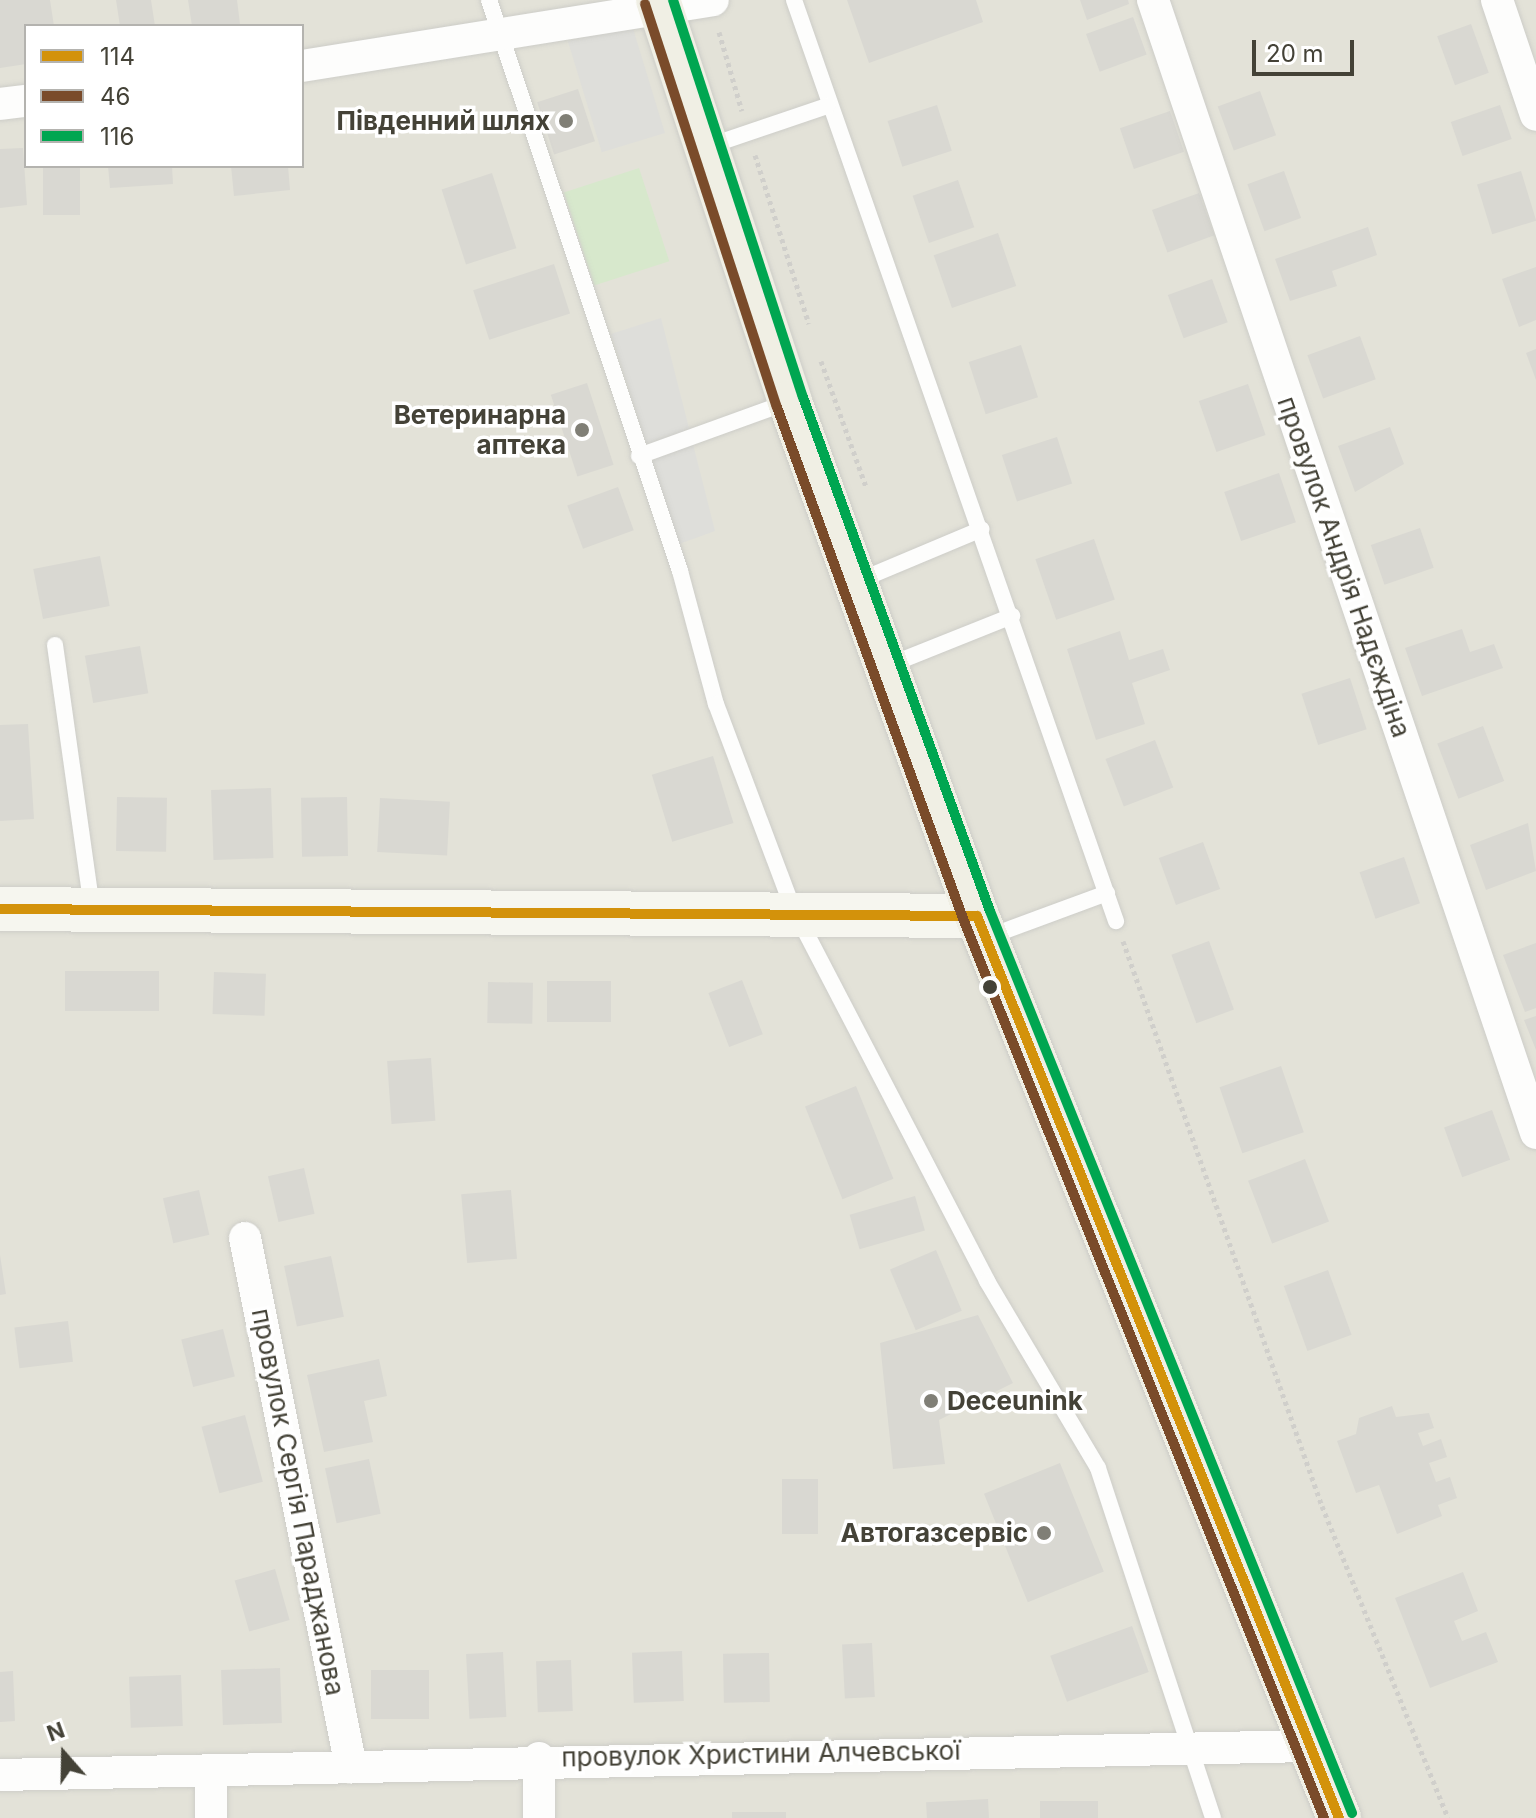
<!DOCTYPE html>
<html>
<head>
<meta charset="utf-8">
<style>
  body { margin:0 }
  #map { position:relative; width:1536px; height:1818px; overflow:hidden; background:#efefea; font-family:Inter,sans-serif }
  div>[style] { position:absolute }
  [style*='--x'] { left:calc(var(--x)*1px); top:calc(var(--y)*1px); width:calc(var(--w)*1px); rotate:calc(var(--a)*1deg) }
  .residential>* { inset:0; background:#e3e2d8 }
  .green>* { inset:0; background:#d7e8cc; transform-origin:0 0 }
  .parking>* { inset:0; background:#dededa; transform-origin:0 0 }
  .building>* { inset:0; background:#d9d8d2; transform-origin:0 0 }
  .path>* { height:5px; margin-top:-2.5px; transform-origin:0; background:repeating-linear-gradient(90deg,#d0cfcb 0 4px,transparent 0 8px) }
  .roads { filter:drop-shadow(0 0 2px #cdcdc8) drop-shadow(0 0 2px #cdcdc8) }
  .lane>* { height:16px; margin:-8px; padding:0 8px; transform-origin:8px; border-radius:8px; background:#fdfdfc }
  .street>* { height:32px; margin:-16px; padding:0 16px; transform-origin:16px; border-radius:16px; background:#fdfdfc }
  .secondary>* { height:44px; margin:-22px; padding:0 22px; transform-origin:22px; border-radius:22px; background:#f6f6ef }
  .primary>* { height:44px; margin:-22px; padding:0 22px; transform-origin:22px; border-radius:22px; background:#f0efe4 }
  .bus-1>* { height:10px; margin:-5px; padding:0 5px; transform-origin:5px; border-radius:5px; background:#d3920b }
  .bus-2>* { height:10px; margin:-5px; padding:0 5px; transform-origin:5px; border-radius:5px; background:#7a4b2a }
  .bus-3>* { height:10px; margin:-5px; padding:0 5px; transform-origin:5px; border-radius:5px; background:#00a651 }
  .dots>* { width:22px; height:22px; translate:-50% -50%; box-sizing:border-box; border:4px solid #fff; border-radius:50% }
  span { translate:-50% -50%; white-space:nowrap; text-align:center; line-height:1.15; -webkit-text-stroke:7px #fff; paint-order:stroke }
  .poi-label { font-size:26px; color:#444237; font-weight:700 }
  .right { translate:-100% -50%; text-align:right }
  .left { translate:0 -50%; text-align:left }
  .street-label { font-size:26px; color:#444237 }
  .legend { position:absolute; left:24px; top:24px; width:280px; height:144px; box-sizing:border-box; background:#fff; border:2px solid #b4b3af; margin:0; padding:10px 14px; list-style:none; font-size:24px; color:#444237 }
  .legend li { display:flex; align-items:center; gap:16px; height:40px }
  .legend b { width:40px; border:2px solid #b4b3af }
  .north { position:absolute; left:24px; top:1714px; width:80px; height:80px; -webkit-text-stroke:6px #fff; paint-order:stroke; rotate:340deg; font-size:22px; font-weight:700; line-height:32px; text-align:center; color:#444237 }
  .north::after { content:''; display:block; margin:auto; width:28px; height:36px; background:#444237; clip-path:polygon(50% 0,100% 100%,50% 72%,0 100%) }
  .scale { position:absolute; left:1252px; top:40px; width:102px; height:36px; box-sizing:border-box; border:4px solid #444237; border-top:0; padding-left:10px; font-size:24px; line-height:28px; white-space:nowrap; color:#444237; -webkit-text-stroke:6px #fff; paint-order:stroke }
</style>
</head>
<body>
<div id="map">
  <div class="residential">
    <div style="clip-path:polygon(evenodd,0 0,1536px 0,1536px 1818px,0 1818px,0 0,26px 26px,302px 26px,302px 166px,26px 166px,26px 26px)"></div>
  </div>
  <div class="green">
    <div style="left:639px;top:168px;width:98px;height:79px;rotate:72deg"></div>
  </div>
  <div class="parking">
    <div style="left:631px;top:22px;width:116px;height:66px;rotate:73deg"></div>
    <div style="clip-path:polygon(661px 318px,715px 531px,679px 544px,611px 334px)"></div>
  </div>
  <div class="building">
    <div style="clip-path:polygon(0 0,50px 0,54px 26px,26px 26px,26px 64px,0 68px)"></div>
    <div style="clip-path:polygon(116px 0,151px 0,155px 26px,120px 26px)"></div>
    <div style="clip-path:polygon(188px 0,237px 0,240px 24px,192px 26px)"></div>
    <div style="clip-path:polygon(847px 0,976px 0,983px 22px,869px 63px)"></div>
    <div style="clip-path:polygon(1080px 0,1128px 0,1129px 4px,1087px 20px)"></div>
    <div style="left:1133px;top:17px;width:40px;height:50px;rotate:70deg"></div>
    <div style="left:1471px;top:24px;width:52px;height:36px;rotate:70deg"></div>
    <div style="left:578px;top:89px;width:55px;height:43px;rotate:72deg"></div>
    <div style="left:1260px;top:91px;width:47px;height:45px;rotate:70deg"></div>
    <div style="left:937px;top:105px;width:48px;height:52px;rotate:72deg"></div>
    <div style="left:1500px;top:105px;width:36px;height:52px;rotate:71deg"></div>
    <div style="left:1170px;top:111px;width:43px;height:53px;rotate:71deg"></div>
    <div style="clip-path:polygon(23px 148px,27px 205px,0 208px,0 149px)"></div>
    <div style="left:43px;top:166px;width:37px;height:49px"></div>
    <div style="clip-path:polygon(108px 166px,172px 166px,173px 184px,110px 188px)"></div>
    <div style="clip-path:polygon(231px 166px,288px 166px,290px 190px,234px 196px)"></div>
    <div style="left:1284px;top:171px;width:50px;height:39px;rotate:70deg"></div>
    <div style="left:1521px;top:171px;width:52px;height:46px;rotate:73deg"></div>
    <div style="left:492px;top:173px;width:79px;height:53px;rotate:72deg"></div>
    <div style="left:958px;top:180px;width:50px;height:48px;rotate:71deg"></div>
    <div style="left:1199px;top:193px;width:45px;height:50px;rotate:70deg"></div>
    <div style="clip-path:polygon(1368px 227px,1377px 255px,1332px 271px,1337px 286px,1290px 301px,1275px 259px)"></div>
    <div style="left:998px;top:233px;width:56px;height:68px;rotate:71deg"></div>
    <div style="left:554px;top:264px;width:52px;height:85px;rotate:72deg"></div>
    <div style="clip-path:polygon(1536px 267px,1536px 320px,1519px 327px,1502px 279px)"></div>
    <div style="left:1212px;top:279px;width:46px;height:47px;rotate:70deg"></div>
    <div style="left:1360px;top:336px;width:46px;height:56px;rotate:70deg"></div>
    <div style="left:1021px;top:345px;width:55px;height:55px;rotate:72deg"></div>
    <div style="clip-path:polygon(1536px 349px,1536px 380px,1526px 353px)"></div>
    <div style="left:587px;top:383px;width:86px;height:38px;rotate:72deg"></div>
    <div style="left:1248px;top:384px;width:54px;height:52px;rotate:71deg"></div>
    <div style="clip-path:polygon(1390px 427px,1404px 464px,1355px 492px,1338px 446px)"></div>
    <div style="left:1057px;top:437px;width:49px;height:58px;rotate:72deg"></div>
    <div style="left:1279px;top:473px;width:52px;height:58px;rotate:71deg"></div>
    <div style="left:618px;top:487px;width:46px;height:54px;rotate:70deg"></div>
    <div style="left:1420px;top:528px;width:42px;height:52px;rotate:71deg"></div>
    <div style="left:1094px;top:539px;width:64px;height:62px;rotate:71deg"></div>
    <div style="left:100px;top:556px;width:51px;height:68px;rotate:79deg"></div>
    <div style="clip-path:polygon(1462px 629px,1470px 652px,1494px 644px,1503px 668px,1422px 696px,1405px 648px)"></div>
    <div style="clip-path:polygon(1120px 631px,1129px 660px,1163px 649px,1170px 670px,1132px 683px,1145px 724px,1096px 740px,1067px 649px)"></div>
    <div style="left:140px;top:646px;width:48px;height:56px;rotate:80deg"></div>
    <div style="left:1350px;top:678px;width:54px;height:51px;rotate:72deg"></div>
    <div style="clip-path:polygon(28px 724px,34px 819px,0 821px,0 725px)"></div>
    <div style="left:1483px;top:726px;width:59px;height:49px;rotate:69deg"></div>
    <div style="left:1155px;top:740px;width:51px;height:53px;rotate:69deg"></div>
    <div style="left:713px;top:756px;width:70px;height:64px;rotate:73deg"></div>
    <div style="left:271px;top:788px;width:70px;height:60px;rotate:88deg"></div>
    <div style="left:117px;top:797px;width:50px;height:54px;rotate:1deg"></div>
    <div style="left:347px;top:797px;width:59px;height:46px;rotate:89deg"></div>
    <div style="left:380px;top:798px;width:70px;height:54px;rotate:3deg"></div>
    <div style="clip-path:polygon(1528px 823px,1536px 871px,1486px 890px,1470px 845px)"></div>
    <div style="left:1203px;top:842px;width:50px;height:47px;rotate:70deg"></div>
    <div style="left:1404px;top:857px;width:49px;height:47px;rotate:71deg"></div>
    <div style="left:1209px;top:941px;width:73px;height:40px;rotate:70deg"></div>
    <div style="clip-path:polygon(1536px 943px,1536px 1008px,1525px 1012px,1503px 955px)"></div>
    <div style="left:65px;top:971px;width:94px;height:40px"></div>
    <div style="left:214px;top:972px;width:52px;height:42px;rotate:2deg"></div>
    <div style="left:742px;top:980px;width:58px;height:36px;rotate:69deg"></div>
    <div style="left:547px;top:981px;width:64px;height:41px"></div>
    <div style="left:488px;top:982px;width:45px;height:41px;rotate:1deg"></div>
    <div style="clip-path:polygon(1536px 1016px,1536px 1050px,1524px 1020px)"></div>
    <div style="left:431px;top:1058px;width:63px;height:44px;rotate:86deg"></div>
    <div style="left:1281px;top:1066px;width:70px;height:65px;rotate:71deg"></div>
    <div style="left:856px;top:1086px;width:100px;height:55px;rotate:68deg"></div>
    <div style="left:1492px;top:1110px;width:53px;height:51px;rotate:70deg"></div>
    <div style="left:1305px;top:1159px;width:67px;height:61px;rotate:69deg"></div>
    <div style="left:304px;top:1168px;width:47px;height:37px;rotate:77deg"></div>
    <div style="left:199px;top:1190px;width:46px;height:37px;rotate:77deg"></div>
    <div style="left:511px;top:1190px;width:69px;height:50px;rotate:85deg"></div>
    <div style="left:915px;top:1196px;width:36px;height:68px;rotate:74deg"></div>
    <div style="left:936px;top:1250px;width:66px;height:50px;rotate:67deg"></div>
    <div style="clip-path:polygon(0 1255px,6px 1294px,0 1295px)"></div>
    <div style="left:331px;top:1256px;width:62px;height:48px;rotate:78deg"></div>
    <div style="left:1328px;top:1270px;width:69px;height:47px;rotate:70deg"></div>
    <div style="clip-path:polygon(978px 1315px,1013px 1383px,939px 1420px,945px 1464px,893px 1469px,880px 1343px)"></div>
    <div style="left:68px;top:1321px;width:41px;height:54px;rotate:83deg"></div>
    <div style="left:223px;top:1329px;width:49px;height:43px;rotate:76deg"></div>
    <div style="clip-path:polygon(379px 1359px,387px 1396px,364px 1401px,373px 1442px,324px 1452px,307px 1375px)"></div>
    <div style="clip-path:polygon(1392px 1406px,1396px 1417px,1429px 1413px,1434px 1428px,1418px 1433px,1423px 1446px,1441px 1439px,1447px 1457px,1429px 1463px,1436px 1482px,1450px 1477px,1457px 1498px,1438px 1505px,1442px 1516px,1397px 1534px,1379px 1485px,1356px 1493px,1337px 1441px,1356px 1434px,1359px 1418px)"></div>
    <div style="left:245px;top:1415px;width:69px;height:45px;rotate:75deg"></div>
    <div style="left:369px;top:1459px;width:56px;height:45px;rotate:78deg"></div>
    <div style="left:1060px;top:1463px;width:117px;height:82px;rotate:68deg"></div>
    <div style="left:782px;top:1479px;width:36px;height:55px"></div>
    <div style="left:275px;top:1569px;width:53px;height:42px;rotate:74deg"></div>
    <div style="clip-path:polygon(1463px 1572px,1478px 1611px,1454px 1621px,1462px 1641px,1486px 1632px,1498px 1662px,1430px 1688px,1395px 1598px)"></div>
    <div style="left:1132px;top:1626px;width:49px;height:87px;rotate:70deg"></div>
    <div style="left:872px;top:1643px;width:54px;height:30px;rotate:87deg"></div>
    <div style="left:682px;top:1651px;width:50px;height:50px;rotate:88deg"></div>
    <div style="left:503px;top:1652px;width:65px;height:37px;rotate:87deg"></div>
    <div style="left:769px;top:1653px;width:49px;height:46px;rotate:89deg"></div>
    <div style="left:571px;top:1660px;width:51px;height:35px;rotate:88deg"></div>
    <div style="left:280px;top:1668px;width:55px;height:59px;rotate:88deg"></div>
    <div style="left:371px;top:1670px;width:58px;height:49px"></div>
    <div style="clip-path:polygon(13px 1671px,15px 1721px,0 1722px,0 1672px)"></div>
    <div style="left:181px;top:1675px;width:51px;height:52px;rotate:88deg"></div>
    <div style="left:988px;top:1799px;width:19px;height:62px;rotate:87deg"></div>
    <div style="left:1040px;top:1801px;width:58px;height:17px"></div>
    <div style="left:732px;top:1812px;width:54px;height:6px"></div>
  </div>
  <div class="path">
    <div style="--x:719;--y:32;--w:82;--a:73.8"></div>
    <div style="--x:755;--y:155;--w:177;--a:72.3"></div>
    <div style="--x:821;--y:361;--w:134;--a:70.3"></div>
    <div style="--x:1123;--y:941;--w:599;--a:70.6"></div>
    <div style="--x:1322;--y:1506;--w:336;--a:68"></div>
  </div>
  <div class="roads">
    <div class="lane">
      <div style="--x:489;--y:0;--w:602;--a:71.5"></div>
      <div style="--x:680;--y:571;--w:138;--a:74.9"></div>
      <div style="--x:716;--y:704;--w:216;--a:69.4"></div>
      <div style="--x:792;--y:906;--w:423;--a:62.5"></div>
      <div style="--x:987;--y:1281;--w:217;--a:59.3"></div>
      <div style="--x:1098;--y:1468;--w:368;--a:71.8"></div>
      <div style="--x:794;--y:0;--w:976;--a:70.73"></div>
      <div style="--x:706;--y:147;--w:128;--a:-18.7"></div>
      <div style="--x:639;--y:456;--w:158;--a:-19.9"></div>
      <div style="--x:858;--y:581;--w:134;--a:-22.8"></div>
      <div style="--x:55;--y:645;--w:265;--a:82"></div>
      <div style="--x:887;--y:666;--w:135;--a:-21.8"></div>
      <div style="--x:988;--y:937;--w:127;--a:-20.3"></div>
    </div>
    <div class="street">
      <div style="--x:1153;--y:0;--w:1196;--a:71.32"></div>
      <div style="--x:1497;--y:0;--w:121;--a:71.3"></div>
      <div style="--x:302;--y:66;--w:416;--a:-9.1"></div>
      <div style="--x:0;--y:104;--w:26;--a:-7"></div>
      <div style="--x:245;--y:1238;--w:540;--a:78.67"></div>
      <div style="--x:539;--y:1758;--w:60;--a:90"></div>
      <div style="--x:0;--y:1775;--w:1311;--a:-1.27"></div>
      <div style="--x:211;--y:1818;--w:47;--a:-90"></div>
    </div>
    <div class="secondary">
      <div style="--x:0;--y:909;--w:977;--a:0.41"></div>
    </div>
    <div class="primary">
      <div style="--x:658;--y:0;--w:423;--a:71.8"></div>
      <div style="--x:790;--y:402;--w:547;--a:70.01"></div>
      <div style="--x:977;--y:916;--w:972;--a:68.13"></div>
    </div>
  </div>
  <div class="bus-1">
    <div style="--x:0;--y:909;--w:977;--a:0.41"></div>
    <div style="--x:977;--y:916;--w:972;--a:68.13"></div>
  </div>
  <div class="bus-2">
    <div style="--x:645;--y:4;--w:424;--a:71.9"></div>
    <div style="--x:777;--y:407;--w:547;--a:70.01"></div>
    <div style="--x:964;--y:921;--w:967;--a:68.13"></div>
  </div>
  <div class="bus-3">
    <div style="--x:673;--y:0;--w:418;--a:71.9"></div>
    <div style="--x:803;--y:397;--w:547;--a:70.01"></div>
    <div style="--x:990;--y:911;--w:972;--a:68.13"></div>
  </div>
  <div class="dots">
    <div style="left:566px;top:121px;background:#807f76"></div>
    <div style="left:582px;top:430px;background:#807f76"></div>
    <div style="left:990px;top:987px;background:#444237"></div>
    <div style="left:931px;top:1401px;background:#807f76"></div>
    <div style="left:1044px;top:1533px;background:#807f76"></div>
  </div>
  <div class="poi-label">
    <span class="right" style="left:550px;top:121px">Південний шлях</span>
    <span class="right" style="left:566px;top:430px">Ветеринарна<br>аптека</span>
    <span class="left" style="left:947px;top:1401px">Deceunink</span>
    <span class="right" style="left:1028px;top:1533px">Автогазсервіс</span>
  </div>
  <div class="street-label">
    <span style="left:1344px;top:567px;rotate:71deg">провулок Андрія Надєждіна</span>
    <span style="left:298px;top:1502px;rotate:79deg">провулок Сергія Параджанова</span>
    <span style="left:761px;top:1754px;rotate:-1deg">провулок Христини Алчевської</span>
  </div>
  <ul class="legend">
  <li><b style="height:10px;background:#d3920b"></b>114</li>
  <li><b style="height:10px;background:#7a4b2a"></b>46</li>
  <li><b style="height:10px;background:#00a651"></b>116</li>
  </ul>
  <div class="north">N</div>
  <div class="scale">20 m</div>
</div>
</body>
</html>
